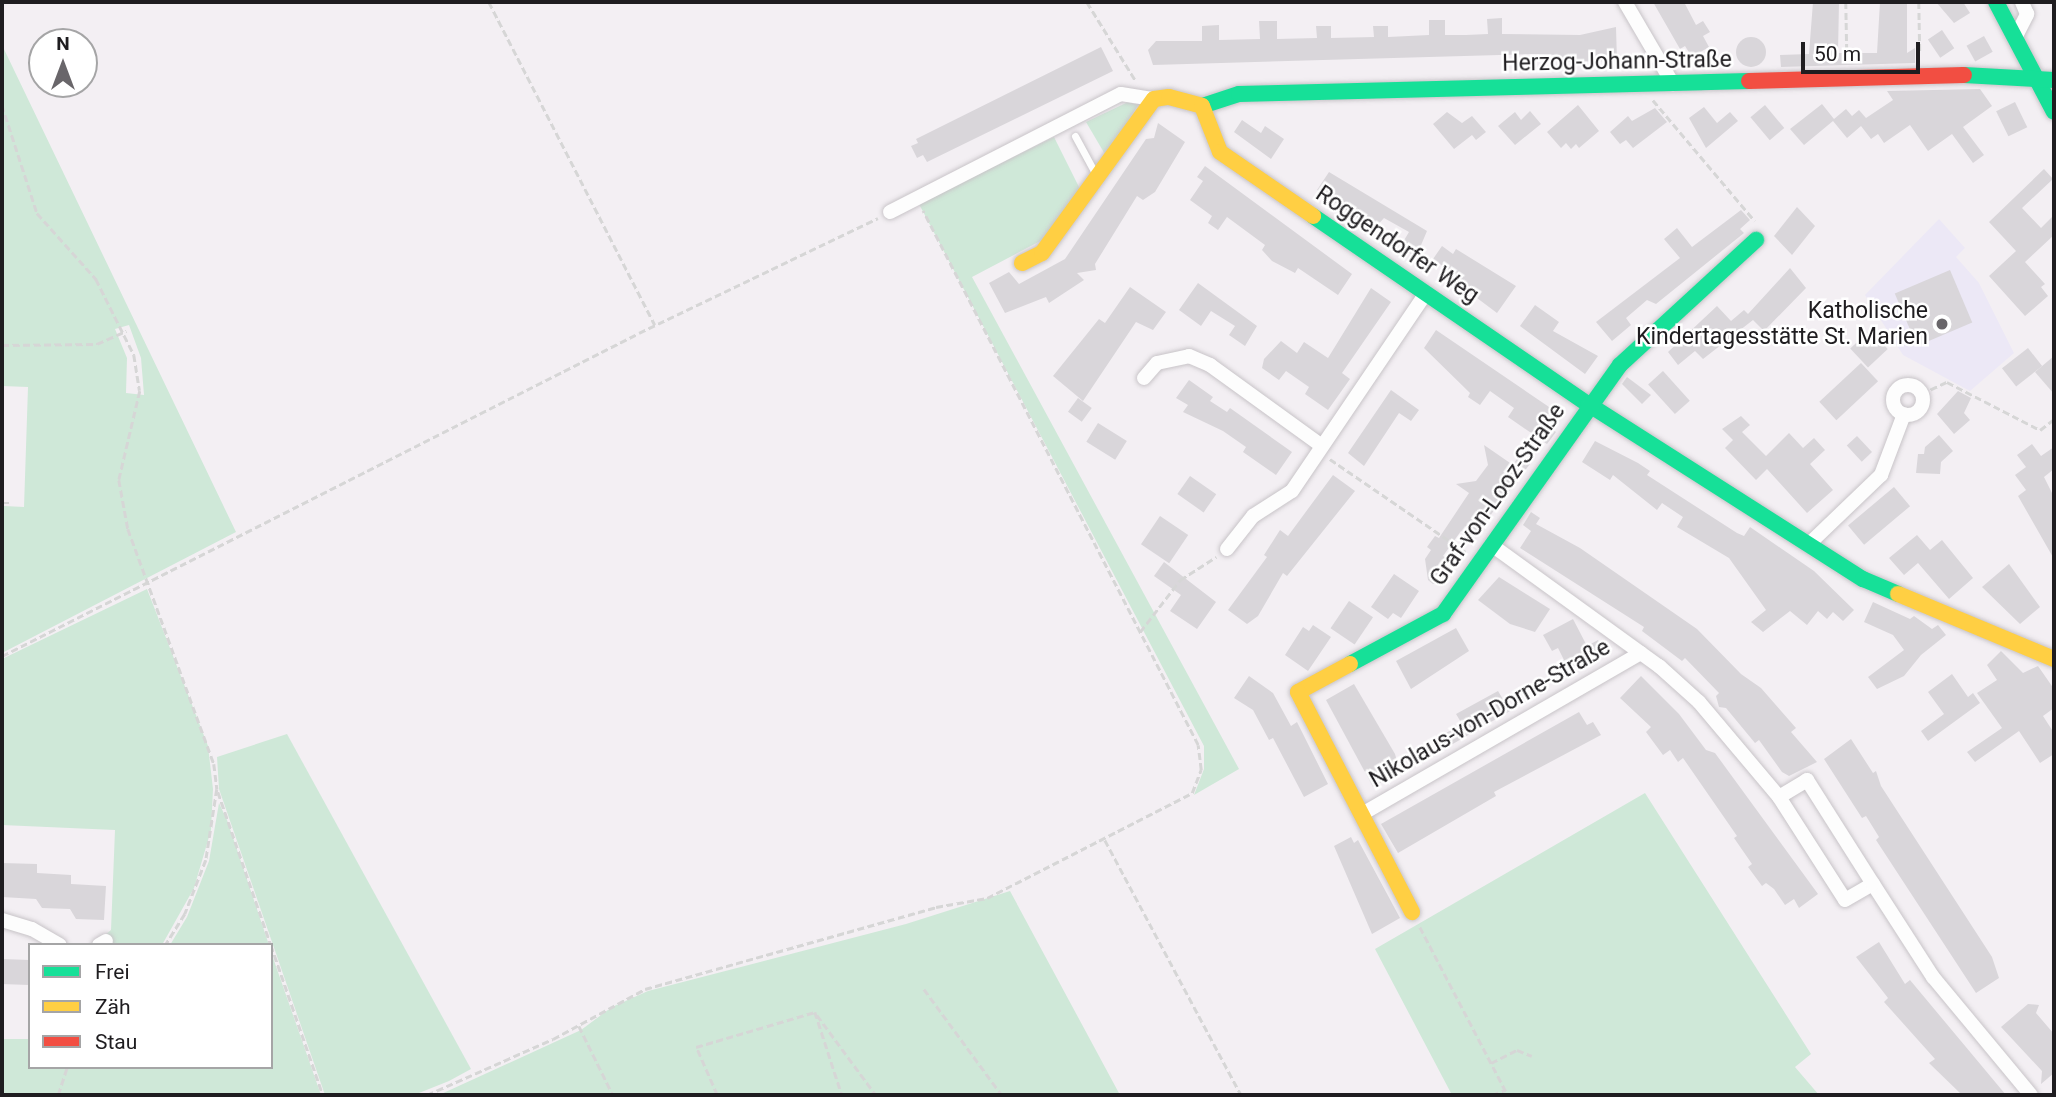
<!DOCTYPE html>
<html>
<head>
<meta charset="utf-8">
<style>
  body { margin:0 }
  #map { position:relative; width:2056px; height:1097px; overflow:hidden; background:#f3eff3; font-family:Roboto,sans-serif }
  div>[style] { position:absolute }
  [style*='--x'] { left:calc(var(--x)*1px); top:calc(var(--y)*1px); width:calc(var(--w)*1px); rotate:calc(var(--a)*1deg) }
  .education>* { inset:0; background:#ece8f6 }
  .green>* { inset:0; background:#cfe8d8 }
  .building>* { inset:0; background:#d9d6da; transform-origin:0 0 }
  .round { border-radius:50% }
  .path>* { height:2.5px; margin-top:-1.25px; transform-origin:0; background:repeating-linear-gradient(90deg,#d6d6d6 0 7px,transparent 0 10.5px) }
  .roads { filter:drop-shadow(0 0 2px #c8c4c8) drop-shadow(0 0 2px #c8c4c8) }
  .lane>* { height:7px; margin:-3.5px; padding:0 3.5px; transform-origin:3.5px; border-radius:3.5px; background:#fdfdfd }
  .street>* { height:14px; margin:-7px; padding:0 7px; transform-origin:7px; border-radius:7px; background:#fdfdfd }
  .street>.ring { margin:-7px; padding:0; box-sizing:content-box; background:none; border:14px solid #fdfdfd; border-radius:50% }
  .fast>* { height:16px; margin:-8px; padding:0 8px; transform-origin:8px; border-radius:8px; background:#16e098 }
  .slow>* { height:16px; margin:-8px; padding:0 8px; transform-origin:8px; border-radius:8px; background:#ffcf43 }
  .jam>* { height:16px; margin:-8px; padding:0 8px; transform-origin:8px; border-radius:8px; background:#f24e42 }
  .dots>* { width:19px; height:19px; translate:-50% -50%; box-sizing:border-box; border:4px solid #fff; border-radius:50% }
  span { translate:-50% -50%; white-space:nowrap; text-align:center; line-height:1.15; -webkit-text-stroke:5px #fff; paint-order:stroke }
  .street-label { font-size:23px; color:#1f1d20 }
  .poi-label { font-size:23px; color:#1f1d20 }
  .right { translate:-100% -50%; text-align:right }
  .frame { position:absolute; inset:0; border:4px solid #1f1d20; pointer-events:none }
  .legend { position:absolute; left:28px; top:943px; width:245px; height:126px; box-sizing:border-box; background:#fff; border:2px solid #a5a5a6; margin:0; padding:9px 12px; list-style:none; font-size:21px; color:#1f1d20 }
  .legend li { display:flex; align-items:center; gap:14px; height:35px }
  .legend b { width:35px; border:2px solid #a5a5a6 }
  .north { position:absolute; left:28px; top:28px; width:70px; height:70px; box-sizing:border-box; background:#fff; border:2px solid #a5a5a6; border-radius:50%; rotate:0deg; font-size:19px; font-weight:700; line-height:28px; text-align:center; color:#1f1d20 }
  .north::after { content:''; display:block; margin:auto; width:24px; height:32px; background:#69666a; clip-path:polygon(50% 0,100% 100%,50% 72%,0 100%) }
  .scale { position:absolute; left:1801px; top:42px; width:119px; height:32px; box-sizing:border-box; border:4px solid #1f1d20; border-top:0; padding-left:9px; font-size:21px; line-height:24px; white-space:nowrap; color:#1f1d20; -webkit-text-stroke:5px #fff; paint-order:stroke }
</style>
</head>
<body>
<div id="map">
  <div class="education">
    <div style="clip-path:polygon(1939px 219px,1965px 248px,1956px 257px,1979px 283px,2014px 353px,1970px 391px,1903px 355px,1865px 295px)"></div>
  </div>
  <div class="green">
    <div style="clip-path:polygon(evenodd,2px 45px,236px 532px,2px 653px,4px 506px,24px 507px,28px 387px,2px 386px,2px 45px,129px 325px,141px 358px,144px 395px,126px 393px,127px 358px,115px 329px,129px 325px)"></div>
    <div style="clip-path:polygon(1128px 102px,1138px 105px,1106px 156px,1086px 122px)"></div>
    <div style="clip-path:polygon(1054px 137px,1081px 191px,1048px 237px,972px 277px,1239px 769px,1194px 795px,1204px 769px,1204px 746px,919px 204px)"></div>
    <div style="clip-path:polygon(147px 589px,208px 746px,213px 789px,211px 830px,194px 888px,162px 945px,112px 945px,106px 934px,111px 930px,115px 830px,2px 825px,2px 659px)"></div>
    <div style="clip-path:polygon(287px 734px,471px 1069px,449px 1081px,414px 1095px,325px 1095px,219px 789px,217px 757px)"></div>
    <div style="clip-path:polygon(1645px 793px,1811px 1054px,1795px 1067px,1819px 1095px,1452px 1095px,1375px 949px)"></div>
    <div style="clip-path:polygon(219px 803px,227px 820px,269px 945px,170px 945px,187px 917px,209px 861px)"></div>
    <div style="clip-path:polygon(1010px 891px,1120px 1095px,439px 1095px,581px 1030px,612px 1007px,648px 991px,906px 924px)"></div>
    <div style="clip-path:polygon(271px 952px,321px 1095px,2px 1095px,2px 1039px,30px 1039px,30px 1067px,271px 1067px)"></div>
  </div>
  <div class="building">
    <div style="clip-path:polygon(1653px 2px,1684px 2px,1696px 25px,1703px 21px,1710px 32px,1703px 36px,1709px 47px,1692px 57px,1685px 46px,1680px 49px)"></div>
    <div style="clip-path:polygon(1813px 2px,1839px 2px,1838px 53px,1877px 53px,1880px 2px,1907px 2px,1907px 53px,1915px 48px,1915px 63px,1781px 67px,1780px 55px,1809px 54px)"></div>
    <div style="clip-path:polygon(1936px 2px,1963px 2px,1970px 13px,1954px 23px)"></div>
    <div style="clip-path:polygon(1502px 18px,1502px 34px,1580px 35px,1616px 27px,1617px 61px,1560px 62px,1560px 55px,1532px 54px,1153px 65px,1148px 50px,1156px 41px,1202px 41px,1202px 26px,1219px 25px,1219px 40px,1260px 39px,1259px 21px,1277px 21px,1277px 39px,1317px 38px,1316px 26px,1331px 26px,1331px 38px,1374px 37px,1373px 26px,1388px 26px,1388px 37px,1429px 35px,1429px 20px,1445px 20px,1445px 35px,1466px 35px,1488px 34px,1487px 19px)"></div>
    <div style="left:1942px;top:30px;width:22px;height:17px;rotate:56deg"></div>
    <div style="left:1984px;top:36px;width:18px;height:20px;rotate:61deg"></div>
    <div class="round" style="left:1736px;top:37px;width:30px;height:30px"></div>
    <div style="clip-path:polygon(1101px 47px,1113px 71px,927px 162px,923px 155px,917px 158px,911px 146px,918px 143px,916px 139px)"></div>
    <div style="clip-path:polygon(1980px 89px,1992px 106px,1963px 127px,1984px 155px,1973px 163px,1952px 134px,1928px 151px,1910px 125px,1884px 143px,1878px 134px,1871px 139px,1861px 126px,1847px 138px,1833px 121px,1804px 145px,1790px 129px,1822px 104px,1834px 119px,1846px 109px,1852px 116px,1859px 110px,1866px 118px,1893px 100px,1887px 91px)"></div>
    <div style="left:2015px;top:102px;width:28px;height:21px;rotate:64deg"></div>
    <div style="clip-path:polygon(1578px 105px,1599px 131px,1579px 148px,1576px 144px,1571px 149px,1566px 143px,1561px 148px,1547px 132px)"></div>
    <div style="left:1765px;top:105px;width:30px;height:19px;rotate:50deg"></div>
    <div style="clip-path:polygon(1704px 107px,1717px 123px,1730px 112px,1738px 121px,1706px 148px,1689px 118px)"></div>
    <div style="clip-path:polygon(1655px 108px,1667px 122px,1633px 148px,1626px 140px,1620px 144px,1610px 132px,1628px 116px,1632px 121px)"></div>
    <div style="clip-path:polygon(1530px 111px,1541px 124px,1515px 145px,1498px 126px,1515px 112px,1521px 120px)"></div>
    <div style="clip-path:polygon(1447px 112px,1462px 123px,1472px 116px,1486px 132px,1476px 140px,1472px 135px,1454px 149px,1433px 124px)"></div>
    <div style="clip-path:polygon(1242px 120px,1261px 133px,1265px 126px,1284px 139px,1271px 159px,1234px 132px)"></div>
    <div style="clip-path:polygon(1158px 123px,1185px 142px,1155px 192px,1143px 200px,1137px 196px,1095px 264px,1096px 270px,1077px 273px,1084px 280px,1049px 303px,1046px 297px,1005px 313px,989px 283px,1009px 272px,1019px 284px,1065px 259px,1146px 139px,1154px 138px)"></div>
    <div style="clip-path:polygon(1205px 166px,1352px 274px,1338px 295px,1298px 268px,1295px 273px,1272px 261px,1262px 250px,1265px 245px,1227px 217px,1218px 230px,1208px 223px,1212px 216px,1190px 200px,1203px 181px,1197px 177px)"></div>
    <div style="clip-path:polygon(2044px 169px,2053px 179px,2022px 208px,2041px 228px,2054px 215px,2054px 235px,2025px 262px,2045px 284px,2041px 287px,2048px 296px,2025px 316px,1989px 276px,2016px 251px,1989px 222px)"></div>
    <div style="clip-path:polygon(1329px 172px,1427px 231px,1416px 257px,1400px 247px,1409px 232px,1384px 218px,1374px 229px,1317px 190px)"></div>
    <div style="clip-path:polygon(1797px 207px,1815px 226px,1792px 255px,1774px 236px)"></div>
    <div style="clip-path:polygon(1741px 210px,1750px 220px,1740px 229px,1744px 233px,1656px 304px,1647px 300px,1626px 318px,1631px 325px,1612px 341px,1596px 322px,1680px 258px,1664px 239px,1677px 228px,1692px 247px)"></div>
    <div style="clip-path:polygon(1442px 246px,1453px 254px,1456px 249px,1516px 286px,1497px 313px,1441px 271px,1444px 267px,1433px 259px)"></div>
    <div style="clip-path:polygon(1790px 268px,1806px 288px,1764px 331px,1753px 320px,1703px 359px,1695px 351px,1678px 365px,1668px 352px,1717px 306px,1731px 321px,1744px 310px,1748px 314px)"></div>
    <div style="left:1950px;top:270px;width:57px;height:60px;rotate:67deg"></div>
    <div style="clip-path:polygon(1198px 283px,1257px 326px,1245px 346px,1229px 335px,1235px 326px,1211px 311px,1201px 326px,1179px 310px)"></div>
    <div style="clip-path:polygon(1130px 287px,1166px 312px,1153px 330px,1136px 322px,1083px 401px,1053px 376px,1099px 319px,1105px 323px)"></div>
    <div style="clip-path:polygon(1371px 288px,1391px 302px,1342px 373px,1350px 379px,1328px 410px,1305px 394px,1309px 387px,1286px 371px,1279px 380px,1262px 368px,1264px 359px,1281px 341px,1297px 353px,1304px 342px,1328px 358px)"></div>
    <div style="clip-path:polygon(1535px 305px,1559px 322px,1553px 331px,1598px 356px,1585px 374px,1520px 326px)"></div>
    <div style="clip-path:polygon(1436px 330px,1552px 409px,1543px 422px,1556px 432px,1547px 444px,1508px 417px,1514px 408px,1490px 391px,1480px 405px,1468px 397px,1470px 393px,1424px 348px)"></div>
    <div style="left:1870px;top:330px;width:26px;height:27px;rotate:47deg"></div>
    <div style="left:2028px;top:348px;width:23px;height:33px;rotate:52deg"></div>
    <div style="clip-path:polygon(2054px 356px,2054px 394px,2035px 372px)"></div>
    <div style="left:1861px;top:363px;width:25px;height:57px;rotate:47deg"></div>
    <div style="left:1663px;top:371px;width:40px;height:20px;rotate:48deg"></div>
    <div style="clip-path:polygon(1627px 377px,1651px 395px,1642px 404px,1622px 384px)"></div>
    <div style="clip-path:polygon(1189px 380px,1213px 397px,1210px 401px,1227px 412px,1230px 408px,1292px 452px,1276px 475px,1243px 452px,1246px 447px,1223px 431px,1183px 412px,1188px 405px,1176px 398px)"></div>
    <div style="clip-path:polygon(1391px 390px,1419px 410px,1411px 421px,1399px 413px,1364px 466px,1348px 453px)"></div>
    <div style="clip-path:polygon(1958px 391px,1971px 398px,1964px 413px,1970px 420px,1954px 434px,1937px 414px)"></div>
    <div style="left:1078px;top:398px;width:17px;height:17px;rotate:36deg"></div>
    <div style="clip-path:polygon(1741px 416px,1750px 425px,1742px 432px,1766px 456px,1789px 433px,1803px 448px,1814px 438px,1825px 450px,1810px 464px,1833px 490px,1807px 513px,1767px 469px,1756px 480px,1725px 448px,1733px 440px,1722px 429px)"></div>
    <div style="left:1098px;top:423px;width:34px;height:22px;rotate:32deg"></div>
    <div style="clip-path:polygon(1939px 435px,1953px 451px,1941px 462px,1940px 474px,1916px 473px,1918px 454px,1924px 454px,1925px 447px)"></div>
    <div style="left:1857px;top:436px;width:22px;height:14px;rotate:47deg"></div>
    <div style="clip-path:polygon(1595px 441px,1638px 463px,1650px 471px,1647px 475px,1737px 533px,1744px 536px,1750px 527px,1814px 571px,1854px 610px,1843px 621px,1833px 612px,1827px 619px,1818px 611px,1807px 625px,1790px 611px,1763px 632px,1751px 622px,1766px 610px,1729px 558px,1677px 527px,1683px 517px,1662px 503px,1657px 510px,1613px 475px,1610px 480px,1582px 462px)"></div>
    <div style="clip-path:polygon(2032px 444px,2041px 456px,2054px 447px,2054px 469px,2044px 477px,2054px 497px,2054px 559px,2018px 496px,2026px 490px,2015px 475px,2026px 467px,2017px 455px)"></div>
    <div style="clip-path:polygon(1484px 445px,1513px 465px,1519px 456px,1530px 464px,1472px 539px,1461px 531px,1443px 556px,1455px 563px,1451px 571px,1441px 583px,1433px 584px,1428px 580px,1425px 559px,1431px 550px,1427px 547px,1435px 536px,1439px 538px,1469px 493px,1456px 484px,1476px 481px,1488px 465px)"></div>
    <div style="clip-path:polygon(1333px 475px,1355px 491px,1287px 576px,1283px 573px,1258px 616px,1247px 624px,1228px 610px,1267px 557px,1264px 555px,1280px 530px,1288px 536px)"></div>
    <div style="left:1190px;top:476px;width:32px;height:22px;rotate:35deg"></div>
    <div style="left:1894px;top:487px;width:25px;height:60px;rotate:50deg"></div>
    <div style="clip-path:polygon(1531px 512px,1540px 518px,1536px 524px,1580px 548px,1697px 629px,1741px 674px,1761px 688px,1796px 728px,1791px 732px,1817px 762px,1789px 776px,1782px 772px,1759px 740px,1755px 743px,1726px 708px,1719px 707px,1716px 696px,1719px 693px,1685px 658px,1682px 661px,1642px 631px,1644px 627px,1520px 548px,1531px 531px,1523px 525px)"></div>
    <div style="left:1160px;top:516px;width:34px;height:34px;rotate:34deg"></div>
    <div style="clip-path:polygon(1917px 535px,1930px 550px,1942px 540px,1973px 578px,1949px 599px,1918px 563px,1904px 575px,1889px 558px)"></div>
    <div style="clip-path:polygon(1164px 562px,1216px 602px,1197px 629px,1170px 611px,1181px 595px,1154px 576px)"></div>
    <div style="clip-path:polygon(2009px 564px,2040px 607px,2020px 624px,1982px 587px)"></div>
    <div style="clip-path:polygon(1394px 574px,1419px 591px,1401px 618px,1393px 613px,1388px 619px,1371px 607px)"></div>
    <div style="clip-path:polygon(1499px 577px,1550px 609px,1535px 632px,1510px 624px,1478px 600px)"></div>
    <div style="left:1349px;top:601px;width:29px;height:33px;rotate:34deg"></div>
    <div style="clip-path:polygon(1873px 602px,1910px 619px,1914px 616px,1932px 629px,1938px 625px,1946px 635px,1921px 655px,1904px 676px,1877px 689px,1868px 677px,1904px 650px,1893px 635px,1864px 622px)"></div>
    <div style="clip-path:polygon(1573px 619px,1587px 646px,1598px 640px,1604px 651px,1563px 672px,1558px 664px,1564px 660px,1558px 648px,1552px 651px,1543px 635px)"></div>
    <div style="clip-path:polygon(1313px 625px,1331px 637px,1308px 671px,1285px 655px,1303px 627px,1309px 631px)"></div>
    <div style="clip-path:polygon(1456px 628px,1469px 651px,1411px 689px,1396px 661px)"></div>
    <div style="clip-path:polygon(2001px 651px,2023px 673px,2038px 666px,2054px 689px,2054px 708px,2043px 716px,2054px 733px,2054px 754px,2040px 763px,2019px 731px,1975px 762px,1967px 752px,2002px 728px,1977px 693px,1997px 680px,1987px 665px)"></div>
    <div style="clip-path:polygon(1952px 674px,1968px 697px,1973px 693px,1980px 703px,1928px 741px,1921px 731px,1944px 714px,1928px 692px)"></div>
    <div style="clip-path:polygon(1249px 676px,1273px 693px,1291px 726px,1297px 722px,1328px 784px,1304px 797px,1273px 738px,1269px 740px,1253px 710px,1234px 698px)"></div>
    <div style="clip-path:polygon(1641px 676px,1679px 714px,1706px 750px,1715px 753px,1818px 894px,1799px 908px,1794px 899px,1785px 905px,1774px 889px,1766px 883px,1762px 886px,1748px 867px,1752px 864px,1734px 838px,1737px 836px,1683px 758px,1678px 762px,1670px 750px,1663px 755px,1646px 732px,1651px 727px,1620px 698px)"></div>
    <div style="clip-path:polygon(1354px 684px,1395px 754px,1400px 772px,1373px 787px,1326px 700px)"></div>
    <div style="clip-path:polygon(1498px 691px,1510px 711px,1444px 749px,1437px 738px,1462px 724px,1456px 714px)"></div>
    <div style="clip-path:polygon(1579px 712px,1587px 725px,1593px 722px,1601px 735px,1494px 792px,1496px 796px,1398px 853px,1381px 824px)"></div>
    <div style="clip-path:polygon(1851px 739px,1873px 773px,1876px 771px,1881px 786px,1992px 957px,1999px 978px,1976px 993px,1876px 840px,1879px 837px,1866px 816px,1862px 818px,1824px 759px)"></div>
    <div style="clip-path:polygon(1351px 837px,1354px 843px,1358px 840px,1400px 918px,1372px 934px,1334px 846px)"></div>
    <div style="clip-path:polygon(2px 863px,37px 864px,37px 873px,71px 875px,71px 884px,106px 886px,104px 920px,76px 919px,70px 909px,42px 908px,36px 899px,2px 897px)"></div>
    <div style="clip-path:polygon(1879px 942px,1905px 984px,1910px 980px,2006px 1095px,1962px 1095px,1929px 1063px,1935px 1059px,1884px 1002px,1888px 998px,1856px 957px)"></div>
    <div style="left:2px;top:959px;width:28px;height:25px;rotate:2deg"></div>
    <div style="clip-path:polygon(2028px 1004px,2039px 1005px,2036px 1013px,2054px 1034px,2054px 1073px,2041px 1084px,2042px 1071px,2001px 1027px)"></div>
  </div>
  <div class="path">
    <div style="--x:489;--y:2;--w:363;--a:62.8"></div>
    <div style="--x:1087;--y:2;--w:93;--a:58.2"></div>
    <div style="--x:1846;--y:2;--w:51;--a:88.9"></div>
    <div style="--x:1919;--y:2;--w:50;--a:88.9"></div>
    <div style="--x:1653;--y:100;--w:158;--a:49.9"></div>
    <div style="--x:2;--y:105;--w:114;--a:72"></div>
    <div style="--x:37;--y:213;--w:89;--a:48.2"></div>
    <div style="--x:96;--y:279;--w:85;--a:63.4"></div>
    <div style="--x:134;--y:355;--w:36;--a:81"></div>
    <div style="--x:140;--y:391;--w:91;--a:103.3"></div>
    <div style="--x:119;--y:480;--w:50;--a:79.6"></div>
    <div style="--x:128;--y:529;--w:250;--a:69.9"></div>
    <div style="--x:214;--y:764;--w:25;--a:83"></div>
    <div style="--x:217;--y:789;--w:72;--a:98.8"></div>
    <div style="--x:206;--y:860;--w:58;--a:111.3"></div>
    <div style="--x:185;--y:914;--w:36;--a:122"></div>
    <div style="--x:2;--y:345;--w:95;--a:-0.6"></div>
    <div style="--x:97;--y:344;--w:32;--a:-24"></div>
    <div style="--x:1921;--y:394;--w:29;--a:-25"></div>
    <div style="--x:1947;--y:382;--w:105;--a:27.3"></div>
    <div style="--x:2040;--y:430;--w:18;--a:-38"></div>
    <div style="--x:1330;--y:459;--w:165;--a:34.4"></div>
    <div style="--x:2;--y:503;--w:7;--a:0"></div>
    <div style="--x:1140;--y:632;--w:66;--a:-52.4"></div>
    <div style="--x:1180;--y:580;--w:43;--a:-32.6"></div>
    <div style="--x:2;--y:656;--w:714;--a:-26.89"></div>
    <div style="--x:639;--y:333;--w:265;--a:-25.7"></div>
    <div style="--x:218;--y:792;--w:162;--a:70.9"></div>
    <div style="--x:1105;--y:840;--w:289;--a:61.9"></div>
    <div style="--x:1420;--y:927;--w:190;--a:62.4"></div>
    <div style="--x:271;--y:945;--w:159;--a:70.9"></div>
    <div style="--x:924;--y:989;--w:132;--a:53.7"></div>
    <div style="--x:817;--y:1015;--w:99;--a:53.6"></div>
    <div style="--x:579;--y:1026;--w:77;--a:63.8"></div>
    <div style="--x:1491;--y:1063;--w:29;--a:-27"></div>
    <div style="--x:1517;--y:1050;--w:16;--a:22"></div>
    <div style="--x:2;--y:1093;--w:5;--a:22"></div>
    <div style="--x:58;--y:1095;--w:29;--a:-72"></div>
    <div style="--x:427;--y:1095;--w:138;--a:-24"></div>
    <div style="--x:553;--y:1039;--w:105;--a:-28.5"></div>
    <div style="--x:645;--y:989;--w:302;--a:-15.7"></div>
    <div style="--x:936;--y:907;--w:52;--a:-10"></div>
    <div style="--x:987;--y:898;--w:230;--a:-27.1"></div>
    <div style="--x:1192;--y:793;--w:25;--a:-69"></div>
    <div style="--x:1201;--y:770;--w:25;--a:-97"></div>
    <div style="--x:1198;--y:745;--w:601;--a:-117.25"></div>
    <div style="--x:717;--y:1095;--w:52;--a:-113.6"></div>
    <div style="--x:696;--y:1047;--w:124;--a:-16.4"></div>
    <div style="--x:815;--y:1012;--w:87;--a:72"></div>
    <div style="--x:1492;--y:1095;--w:14;--a:-21"></div>
  </div>
  <div class="roads">
    <div class="lane">
      <div style="--x:1075;--y:136;--w:42;--a:61.6"></div>
    </div>
    <div class="street">
      <div style="--x:1625;--y:2;--w:95;--a:59.7"></div>
      <div style="--x:2016;--y:36;--w:25;--a:-63"></div>
      <div style="--x:2027;--y:14;--w:13;--a:-113"></div>
      <div style="--x:890;--y:212;--w:259;--a:-27.1"></div>
      <div style="--x:1121;--y:94;--w:33;--a:9"></div>
      <div style="--x:1144;--y:378;--w:20;--a:-49"></div>
      <div style="--x:1157;--y:363;--w:33;--a:-12"></div>
      <div style="--x:1189;--y:356;--w:23;--a:23"></div>
      <div style="--x:1210;--y:365;--w:138;--a:35.9"></div>
      <div class="ring" style="left:1893px;top:385px;width:16px;height:16px"></div>
      <div style="--x:1809;--y:544;--w:100;--a:-43.8"></div>
      <div style="--x:1881;--y:475;--w:65;--a:-69.3"></div>
      <div style="--x:1493;--y:546;--w:205;--a:35.9"></div>
      <div style="--x:1659;--y:666;--w:54;--a:42"></div>
      <div style="--x:1699;--y:702;--w:124;--a:49.9"></div>
      <div style="--x:1779;--y:797;--w:122;--a:57.3"></div>
      <div style="--x:1845;--y:900;--w:32;--a:-30"></div>
      <div style="--x:1873;--y:884;--w:111;--a:57.2"></div>
      <div style="--x:1933;--y:977;--w:153;--a:50.3"></div>
      <div style="--x:1227;--y:549;--w:42;--a:-51.8"></div>
      <div style="--x:1253;--y:516;--w:46;--a:-32.7"></div>
      <div style="--x:1292;--y:491;--w:239;--a:-55.9"></div>
      <div style="--x:1779;--y:797;--w:33;--a:-31"></div>
      <div style="--x:1807;--y:780;--w:123;--a:57.6"></div>
      <div style="--x:1362;--y:814;--w:322;--a:-30"></div>
      <div style="--x:2;--y:920;--w:31;--a:17"></div>
      <div style="--x:32;--y:929;--w:32;--a:30"></div>
      <div style="--x:99;--y:945;--w:8;--a:-30"></div>
    </div>
    <div class="fast">
      <div style="--x:1996;--y:2;--w:124;--a:62.2"></div>
      <div style="--x:1964;--y:75;--w:90;--a:3.2"></div>
      <div style="--x:1202;--y:106;--w:39;--a:-18"></div>
      <div style="--x:1239;--y:94;--w:510;--a:-1.46"></div>
      <div style="--x:1313;--y:216;--w:333;--a:34.4"></div>
      <div style="--x:1588;--y:404;--w:326;--a:32.5"></div>
      <div style="--x:1863;--y:579;--w:38;--a:23"></div>
      <div style="--x:1350;--y:664;--w:106;--a:-28.3"></div>
      <div style="--x:1443;--y:614;--w:305;--a:-54.6"></div>
      <div style="--x:1620;--y:365;--w:185;--a:-42.6"></div>
    </div>
    <div class="slow">
      <div style="--x:1022;--y:263;--w:22;--a:-27"></div>
      <div style="--x:1042;--y:253;--w:190;--a:-54"></div>
      <div style="--x:1154;--y:99;--w:15;--a:-8"></div>
      <div style="--x:1169;--y:97;--w:34;--a:15"></div>
      <div style="--x:1202;--y:106;--w:49;--a:68.6"></div>
      <div style="--x:1220;--y:152;--w:113;--a:34.5"></div>
      <div style="--x:1898;--y:594;--w:169;--a:22.6"></div>
      <div style="--x:1350;--y:664;--w:59;--a:151.7"></div>
      <div style="--x:1298;--y:692;--w:248;--a:62.6"></div>
    </div>
    <div class="jam">
      <div style="--x:1749;--y:81;--w:215;--a:-1.6"></div>
    </div>
  </div>
  <div class="dots">
    <div style="left:1942px;top:324px;background:#69666a"></div>
  </div>
  <div class="street-label">
    <span style="left:1617px;top:62px;rotate:-1deg">Herzog-Johann-Straße</span>
    <span style="left:1397px;top:245px;rotate:34deg">Roggendorfer Weg</span>
    <span style="left:1498px;top:495px;rotate:-55deg">Graf-von-Looz-Straße</span>
    <span style="left:1490px;top:714px;rotate:-30deg">Nikolaus-von-Dorne-Straße</span>
  </div>
  <div class="poi-label">
    <span class="right" style="left:1928px;top:324px">Katholische<br>Kindertagesstätte St. Marien</span>
  </div>
  <div class="frame"></div>
  <ul class="legend">
  <li><b style="height:9px;background:#16e098"></b>Frei</li>
  <li><b style="height:9px;background:#ffcf43"></b>Zäh</li>
  <li><b style="height:9px;background:#f24e42"></b>Stau</li>
  </ul>
  <div class="north">N</div>
  <div class="scale">50 m</div>
</div>
</body>
</html>
